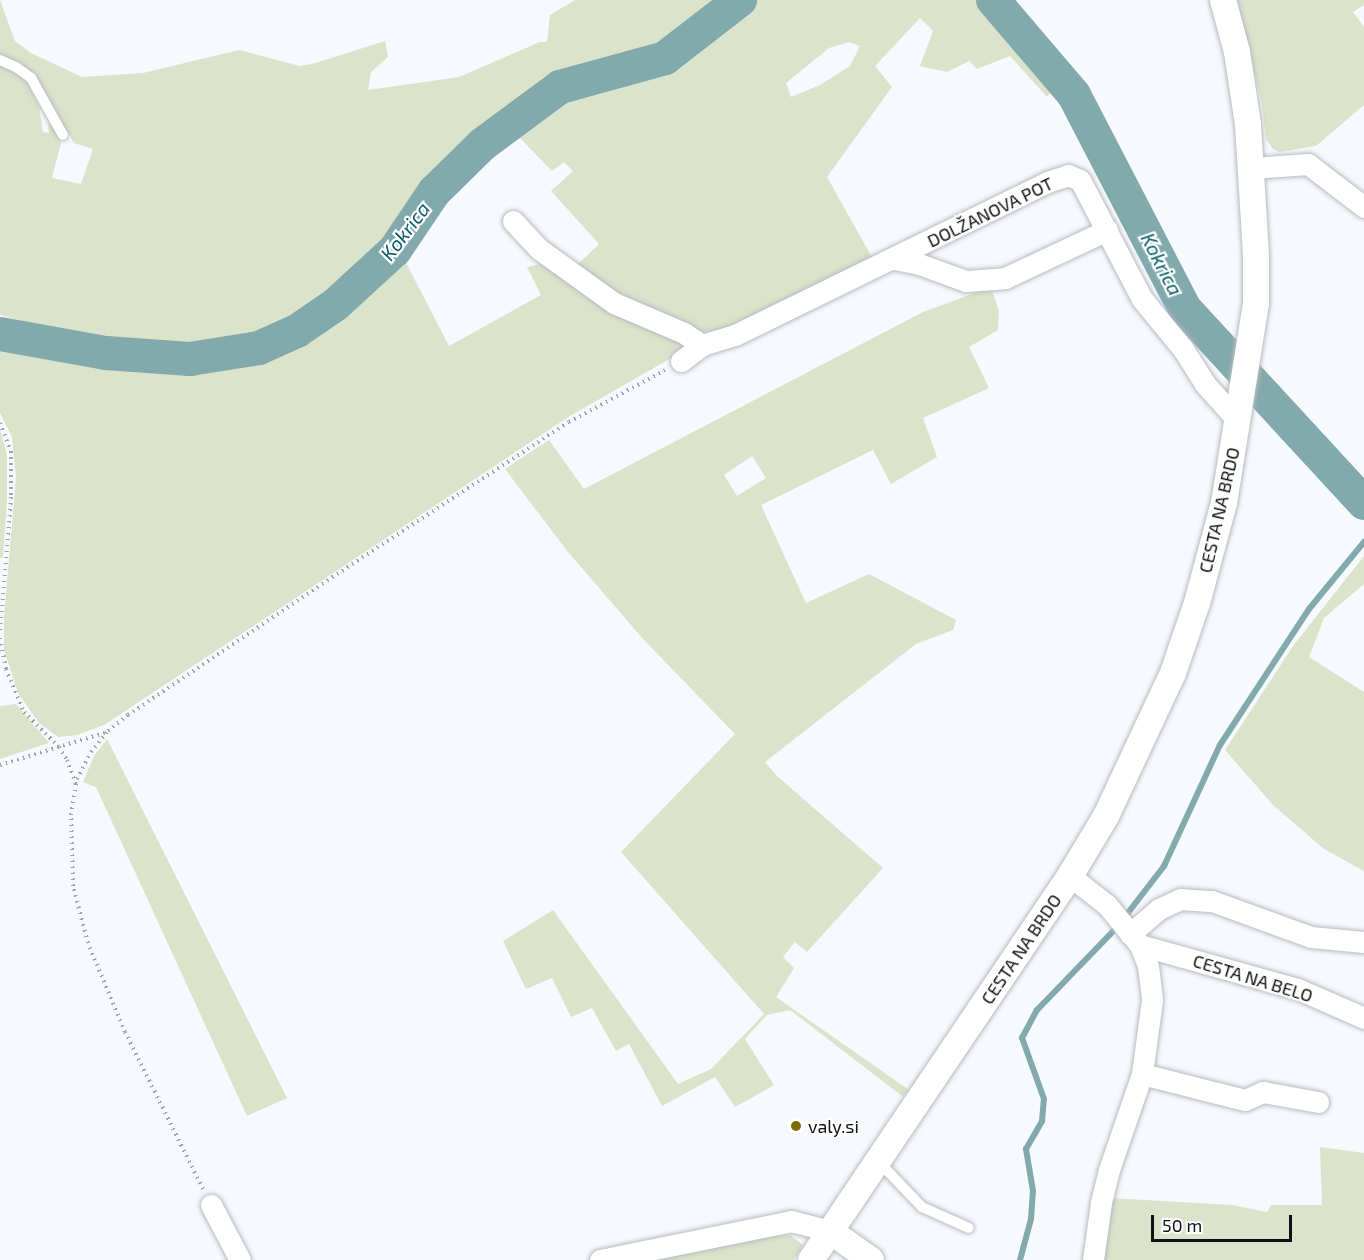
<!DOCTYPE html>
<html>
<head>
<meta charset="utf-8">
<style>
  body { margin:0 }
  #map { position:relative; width:1364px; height:1260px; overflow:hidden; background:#f6f9fe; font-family:"Exo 2",sans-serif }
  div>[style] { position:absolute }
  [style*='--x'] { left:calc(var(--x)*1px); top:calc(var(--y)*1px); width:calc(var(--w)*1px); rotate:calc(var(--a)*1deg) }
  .green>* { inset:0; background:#dbe3cb }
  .stream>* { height:6px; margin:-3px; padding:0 3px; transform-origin:3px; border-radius:3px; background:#82a9ac }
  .river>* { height:34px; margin:-17px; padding:0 17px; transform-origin:17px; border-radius:17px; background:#82a9ac }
  .path>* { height:4px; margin-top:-2px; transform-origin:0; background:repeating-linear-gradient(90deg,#a1a3a6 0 1.5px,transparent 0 6px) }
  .roads { filter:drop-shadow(0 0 2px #b8babf) drop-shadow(0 0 2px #b8babf) }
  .service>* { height:10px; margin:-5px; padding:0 5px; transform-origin:5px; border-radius:5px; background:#fff }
  .minor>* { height:21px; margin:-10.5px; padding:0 10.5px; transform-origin:10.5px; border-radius:10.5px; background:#fff }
  .tertiary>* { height:26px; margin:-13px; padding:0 13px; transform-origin:13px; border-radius:13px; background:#fff }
  .dots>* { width:16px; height:16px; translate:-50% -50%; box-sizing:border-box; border:3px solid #fff; border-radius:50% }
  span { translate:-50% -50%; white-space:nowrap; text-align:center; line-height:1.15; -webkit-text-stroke:4.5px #fff; paint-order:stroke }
  .street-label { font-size:18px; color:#101112 }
  .poi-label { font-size:18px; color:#101112 }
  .left { translate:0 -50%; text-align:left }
  .water-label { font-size:20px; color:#095f65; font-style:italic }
  .scale { position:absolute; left:1151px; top:1215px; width:141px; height:27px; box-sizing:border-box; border:3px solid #101112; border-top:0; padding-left:8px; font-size:18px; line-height:21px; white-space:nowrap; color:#101112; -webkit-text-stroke:4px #fff; paint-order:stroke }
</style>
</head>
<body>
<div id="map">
  <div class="green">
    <div style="clip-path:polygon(0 0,15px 41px,31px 53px,82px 77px,143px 73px,239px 50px,300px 66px,312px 64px,385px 41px,388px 57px,371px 72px,368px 90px,459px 77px,540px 42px,547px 42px,550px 15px,575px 0,730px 0,660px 53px,639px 62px,560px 77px,520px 103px,440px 172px,380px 257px,314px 304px,303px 318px,272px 335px,235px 345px,202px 349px,120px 345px,78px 336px,0 315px,0 64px,26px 80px,39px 106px,43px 132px,49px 133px,48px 124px,53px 126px,61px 143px,52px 178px,81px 184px,93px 149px,74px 143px,35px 74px,0 54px)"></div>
    <div style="clip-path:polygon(evenodd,752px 0,981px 0,1007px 30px,1051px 92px,1047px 97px,1010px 56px,977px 69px,969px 61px,947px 72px,920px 66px,933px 31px,920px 18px,875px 66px,892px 87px,827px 177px,873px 259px,723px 329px,699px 333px,627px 305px,573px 269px,599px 244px,551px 191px,573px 171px,564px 162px,552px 171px,516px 134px,578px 90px,643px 72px,686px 50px,752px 0,849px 42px,860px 46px,850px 66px,820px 85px,791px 97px,786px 83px,829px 48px,849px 42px)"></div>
    <div style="clip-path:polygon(1237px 0,1364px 0,1364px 5px,1353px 12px,1364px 27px,1364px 105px,1316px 146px,1279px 152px,1273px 149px,1266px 139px,1262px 104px)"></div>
    <div style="clip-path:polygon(402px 255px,449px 346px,541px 295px,527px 267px,541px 264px,556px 269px,685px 345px,680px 353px,570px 416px,104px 725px,77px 735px,58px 737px,39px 723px,18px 693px,4px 650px,4px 617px,16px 477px,12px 437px,0 413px,0 342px,45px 353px,71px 352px,127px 364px,172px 369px,218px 367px,238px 363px,298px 340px,341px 314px,374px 285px)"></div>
    <div style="clip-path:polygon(evenodd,991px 287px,999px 311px,998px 330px,969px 347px,989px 388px,923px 418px,937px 457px,891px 484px,873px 450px,761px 505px,806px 603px,869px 574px,956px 620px,953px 630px,916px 644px,765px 762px,778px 777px,883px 868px,807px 952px,795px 942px,783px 957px,794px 968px,776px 997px,909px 1090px,902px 1096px,790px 1010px,767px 1015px,745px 1039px,774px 1085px,735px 1107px,715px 1077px,662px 1106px,629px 1044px,616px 1051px,592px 1008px,571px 1017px,552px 978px,526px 989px,503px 941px,553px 910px,678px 1084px,711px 1069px,764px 1014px,621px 852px,735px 734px,644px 640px,568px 552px,505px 469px,549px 440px,584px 489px,923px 312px,991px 287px,752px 456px,766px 478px,737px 496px,724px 475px,752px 456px)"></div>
    <div style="clip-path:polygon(0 430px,7px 454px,7px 501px,3px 558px,0 558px)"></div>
    <div style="clip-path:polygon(1364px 556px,1364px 584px,1324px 618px,1309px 657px,1364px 692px,1364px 871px,1324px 849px,1273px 805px,1225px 750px,1293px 646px)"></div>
    <div style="clip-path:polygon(16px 704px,49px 743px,0 759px,0 706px)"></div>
    <div style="clip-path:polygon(107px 739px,287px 1098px,247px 1116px,96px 787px,83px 782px,94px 756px)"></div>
    <div style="clip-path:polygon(1320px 1147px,1364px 1153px,1364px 1260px,1101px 1260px,1110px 1198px,1232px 1205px,1267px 1212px,1271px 1205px,1322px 1205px)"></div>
    <div style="clip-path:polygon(790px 1235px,803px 1245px,794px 1260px,621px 1260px,750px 1237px)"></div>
  </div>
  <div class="stream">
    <div style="--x:1124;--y:918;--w:66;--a:-52.4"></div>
    <div style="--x:1164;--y:866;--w:133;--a:-65.2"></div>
    <div style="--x:1220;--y:745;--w:163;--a:-56.8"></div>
    <div style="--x:1309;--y:609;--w:87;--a:-50.6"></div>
    <div style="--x:1020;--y:1260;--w:42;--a:-75"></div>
    <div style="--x:1031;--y:1219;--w:28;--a:-86"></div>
    <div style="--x:1033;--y:1191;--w:43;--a:-99.5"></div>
    <div style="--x:1026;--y:1149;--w:32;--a:-60"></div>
    <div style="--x:1042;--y:1121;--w:22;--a:-85"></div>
    <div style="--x:1044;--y:1099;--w:65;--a:-109.8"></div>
    <div style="--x:1022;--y:1038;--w:32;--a:-62"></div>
    <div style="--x:1037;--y:1010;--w:117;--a:-46"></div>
  </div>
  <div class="river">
    <div style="--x:993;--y:0;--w:125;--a:49.5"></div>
    <div style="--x:1074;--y:95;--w:241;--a:62.6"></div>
    <div style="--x:1185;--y:309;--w:264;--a:47.3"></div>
    <div style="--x:0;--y:334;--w:108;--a:10.2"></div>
    <div style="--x:106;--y:353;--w:84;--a:4.1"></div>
    <div style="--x:190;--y:359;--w:70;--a:-9.1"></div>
    <div style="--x:259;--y:348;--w:42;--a:-24.1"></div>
    <div style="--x:297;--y:331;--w:46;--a:-34.4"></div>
    <div style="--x:335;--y:305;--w:81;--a:-42.5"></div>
    <div style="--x:395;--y:250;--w:70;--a:-56.1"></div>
    <div style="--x:434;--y:192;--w:69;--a:-44.4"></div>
    <div style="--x:483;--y:144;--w:96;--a:-36.5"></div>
    <div style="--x:560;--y:87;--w:109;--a:-15.4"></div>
    <div style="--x:665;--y:58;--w:95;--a:-37.7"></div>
  </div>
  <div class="path">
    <div style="--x:0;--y:423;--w:30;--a:69"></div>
    <div style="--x:11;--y:451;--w:46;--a:90"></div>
    <div style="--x:11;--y:497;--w:136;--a:94.6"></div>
    <div style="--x:0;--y:638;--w:32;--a:79"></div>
    <div style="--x:6;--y:669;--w:47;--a:67.3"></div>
    <div style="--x:24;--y:712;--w:49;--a:45"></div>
    <div style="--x:59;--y:747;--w:15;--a:58"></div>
    <div style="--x:67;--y:760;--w:27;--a:70"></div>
    <div style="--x:0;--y:765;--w:112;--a:-17.1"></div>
    <div style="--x:203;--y:1189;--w:175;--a:-116.4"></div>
    <div style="--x:125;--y:1032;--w:96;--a:-112.6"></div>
    <div style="--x:88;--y:943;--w:59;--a:-104.7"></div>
    <div style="--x:73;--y:886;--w:71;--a:-91.6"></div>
    <div style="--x:71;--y:815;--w:36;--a:-81"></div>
    <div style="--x:77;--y:779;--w:30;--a:-63"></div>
    <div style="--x:91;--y:752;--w:27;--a:-51"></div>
    <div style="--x:108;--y:731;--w:26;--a:-39"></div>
    <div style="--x:128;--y:715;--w:234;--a:-34"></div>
    <div style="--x:322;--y:584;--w:295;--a:-33.3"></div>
    <div style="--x:569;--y:422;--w:109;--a:-28.4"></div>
  </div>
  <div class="roads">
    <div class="service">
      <div style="--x:0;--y:60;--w:17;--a:24"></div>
      <div style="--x:16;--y:67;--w:19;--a:36"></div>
      <div style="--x:31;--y:78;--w:65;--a:60.7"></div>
      <div style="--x:878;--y:1161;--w:64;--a:46.3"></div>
      <div style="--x:922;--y:1207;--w:51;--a:24.1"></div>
    </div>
    <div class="minor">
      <div style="--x:1252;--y:168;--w:56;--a:-4.1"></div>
      <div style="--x:1308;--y:164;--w:71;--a:37.5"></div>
      <div style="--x:513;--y:221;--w:38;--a:47"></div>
      <div style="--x:539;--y:249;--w:92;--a:35.8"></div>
      <div style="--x:614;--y:303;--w:76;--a:23.2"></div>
      <div style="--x:684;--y:333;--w:22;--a:34"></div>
      <div style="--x:894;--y:259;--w:25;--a:11"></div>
      <div style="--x:919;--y:264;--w:50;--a:19.9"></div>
      <div style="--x:966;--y:281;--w:39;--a:-4"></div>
      <div style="--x:1005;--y:278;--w:113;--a:-25.2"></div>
      <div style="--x:681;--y:361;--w:26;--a:-37"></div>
      <div style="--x:702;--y:345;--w:34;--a:-17"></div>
      <div style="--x:735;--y:335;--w:347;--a:-26.1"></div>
      <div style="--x:1047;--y:182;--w:22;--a:-18"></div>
      <div style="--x:1068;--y:175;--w:13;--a:23"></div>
      <div style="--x:1080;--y:180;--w:134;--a:62.5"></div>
      <div style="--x:1142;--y:299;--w:65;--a:50.6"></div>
      <div style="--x:1183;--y:349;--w:41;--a:57.8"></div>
      <div style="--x:1205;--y:384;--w:51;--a:48.2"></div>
      <div style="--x:1070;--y:876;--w:47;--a:38.1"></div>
      <div style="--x:1107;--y:905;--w:52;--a:50.5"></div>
      <div style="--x:1140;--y:945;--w:22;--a:69"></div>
      <div style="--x:1148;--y:966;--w:34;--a:83"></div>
      <div style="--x:1152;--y:1000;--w:75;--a:97.7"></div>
      <div style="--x:1142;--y:1074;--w:102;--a:109"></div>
      <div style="--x:1109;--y:1170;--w:34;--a:104"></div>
      <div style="--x:1101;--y:1203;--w:58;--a:98"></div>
      <div style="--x:1130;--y:934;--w:38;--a:-41"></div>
      <div style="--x:1159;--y:909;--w:23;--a:-25"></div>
      <div style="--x:1180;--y:899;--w:32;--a:4"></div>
      <div style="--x:1212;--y:901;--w:105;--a:20"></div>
      <div style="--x:1311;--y:937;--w:53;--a:5.4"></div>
      <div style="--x:1140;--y:945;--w:164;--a:15.6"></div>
      <div style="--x:1298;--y:989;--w:72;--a:23.7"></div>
      <div style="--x:1142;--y:1074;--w:106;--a:14.2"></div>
      <div style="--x:1245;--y:1100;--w:20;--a:-24"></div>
      <div style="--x:1263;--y:1092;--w:56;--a:10.3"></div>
      <div style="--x:211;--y:1205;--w:62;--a:62.2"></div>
      <div style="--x:600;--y:1260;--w:195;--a:-11.5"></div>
      <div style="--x:791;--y:1221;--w:40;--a:14.4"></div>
    </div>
    <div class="tertiary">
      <div style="--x:830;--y:1231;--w:50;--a:35.3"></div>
      <div style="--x:811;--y:1260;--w:463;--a:-56"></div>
      <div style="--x:1070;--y:876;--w:70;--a:-59"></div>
      <div style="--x:1106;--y:816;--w:158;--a:-64.9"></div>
      <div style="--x:1173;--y:673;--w:74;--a:-71.1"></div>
      <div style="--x:1197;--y:603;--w:104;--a:-74.9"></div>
      <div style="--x:1224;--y:503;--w:203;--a:-80.9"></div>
      <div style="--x:1256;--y:303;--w:48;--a:-90"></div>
      <div style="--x:1256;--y:255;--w:131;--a:-93.5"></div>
      <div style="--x:1248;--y:124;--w:73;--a:-98.7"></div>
      <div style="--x:1237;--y:52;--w:54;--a:-105.1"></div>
    </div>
  </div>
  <div class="dots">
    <div style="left:796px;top:1126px;background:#806a02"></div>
  </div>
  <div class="street-label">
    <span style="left:990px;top:212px;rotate:-26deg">DOLŽANOVA POT</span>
    <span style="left:1219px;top:510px;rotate:-77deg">CESTA NA BRDO</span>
    <span style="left:1021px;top:949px;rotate:-56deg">CESTA NA BRDO</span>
    <span style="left:1253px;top:978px;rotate:17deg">CESTA NA BELO</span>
  </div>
  <div class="poi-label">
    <span class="left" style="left:808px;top:1126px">valy.si</span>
  </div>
  <div class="water-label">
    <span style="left:405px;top:231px;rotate:-53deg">Kokrica</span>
    <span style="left:1162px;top:264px;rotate:63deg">Kokrica</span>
  </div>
  <div class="scale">50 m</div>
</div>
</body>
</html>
